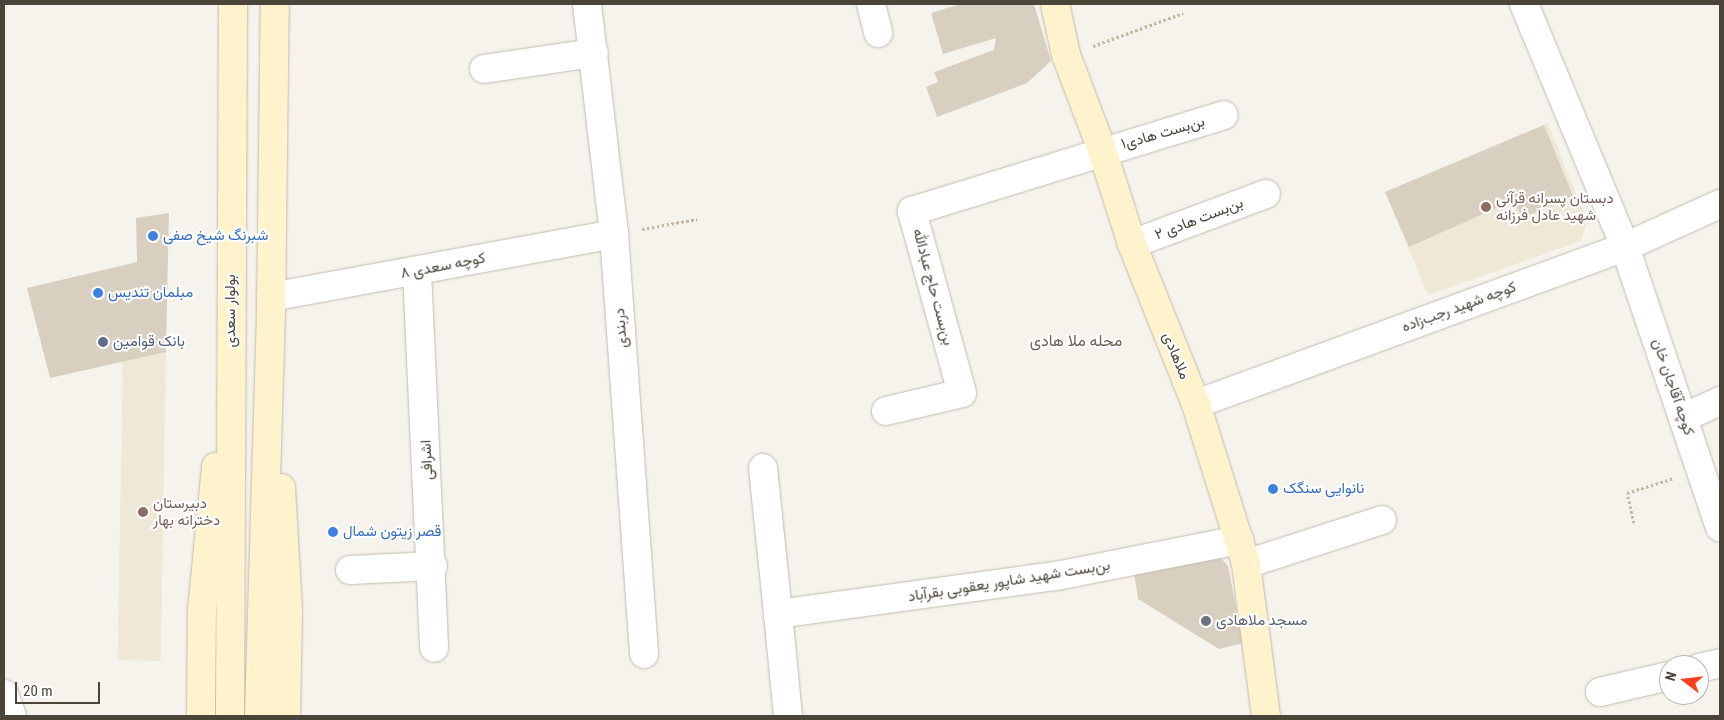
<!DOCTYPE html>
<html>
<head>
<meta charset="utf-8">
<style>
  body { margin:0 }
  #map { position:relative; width:1724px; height:720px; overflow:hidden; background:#f6f3ec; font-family:"Roboto Condensed",Vazirmatn,sans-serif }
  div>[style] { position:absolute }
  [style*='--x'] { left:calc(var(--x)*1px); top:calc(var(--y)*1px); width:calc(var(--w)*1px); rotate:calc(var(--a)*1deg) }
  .education>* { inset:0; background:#efe8d6; transform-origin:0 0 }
  .building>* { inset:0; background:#d8cfc1 }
  .path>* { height:3px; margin-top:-1.5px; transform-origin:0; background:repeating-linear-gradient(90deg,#c4b79f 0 2.5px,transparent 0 5px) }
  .roads { filter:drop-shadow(0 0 1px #c2bbae) drop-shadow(0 0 1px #c2bbae) }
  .street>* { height:28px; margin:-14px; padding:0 14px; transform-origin:14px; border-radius:14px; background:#fff }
  .secondary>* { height:28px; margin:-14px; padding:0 14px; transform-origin:14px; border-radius:14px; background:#fff3cd }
  .dots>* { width:14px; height:14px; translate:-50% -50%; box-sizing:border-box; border:2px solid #fff; border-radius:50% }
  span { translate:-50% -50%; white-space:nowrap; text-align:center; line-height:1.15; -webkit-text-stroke:4px #fff; paint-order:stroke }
  .street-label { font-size:15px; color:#4b4439 }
  .education-label { font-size:15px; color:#785e54 }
  .left { translate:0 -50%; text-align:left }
  .shop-label { font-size:15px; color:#366cbe }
  .service-label { font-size:15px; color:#4e5e75 }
  .worship-label { font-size:15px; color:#5b616d }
  .neighbourhood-label { font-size:16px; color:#6e6250 }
  .frame { position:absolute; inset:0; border:5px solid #4b4439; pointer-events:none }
  .north { position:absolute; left:1659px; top:655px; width:50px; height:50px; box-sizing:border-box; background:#fff; border:1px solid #b7b4b0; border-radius:50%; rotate:286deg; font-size:14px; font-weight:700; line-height:20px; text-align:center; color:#4b4439 }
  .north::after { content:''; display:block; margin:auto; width:18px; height:22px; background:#fc3f1d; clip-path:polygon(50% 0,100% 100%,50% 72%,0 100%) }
  .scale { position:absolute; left:15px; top:682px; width:85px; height:22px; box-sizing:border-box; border:2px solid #4b4439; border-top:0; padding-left:6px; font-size:15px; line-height:18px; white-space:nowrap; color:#4b4439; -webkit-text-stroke:4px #fff; paint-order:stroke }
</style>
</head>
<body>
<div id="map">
  <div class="education">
    <div style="clip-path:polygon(1548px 123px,1587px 221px,1581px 241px,1428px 295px,1385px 192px)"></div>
    <div style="left:166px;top:352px;width:309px;height:43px;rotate:91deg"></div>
  </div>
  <div class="building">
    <div style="clip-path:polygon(961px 4px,1034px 4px,1051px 61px,1027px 83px,937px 117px,926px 87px,938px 82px,934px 72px,994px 50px,996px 38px,943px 54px,931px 13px)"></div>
    <div style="clip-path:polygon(1544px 125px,1573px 196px,1522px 218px,1514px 200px,1409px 247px,1385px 192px)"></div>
    <div style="clip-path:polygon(169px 213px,166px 352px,50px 378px,27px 288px,137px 262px,136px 218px)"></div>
    <div style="clip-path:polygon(1220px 557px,1228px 566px,1243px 643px,1219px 649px,1138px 599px,1134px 572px)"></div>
  </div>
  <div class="path">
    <div style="--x:1093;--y:46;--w:96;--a:-20.1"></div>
    <div style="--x:642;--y:229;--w:56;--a:-10.3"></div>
    <div style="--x:1634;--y:523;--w:31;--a:-103"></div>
    <div style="--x:1627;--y:493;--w:49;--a:-17.7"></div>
  </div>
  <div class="roads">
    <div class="street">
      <div style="--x:587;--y:4;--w:232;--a:83.3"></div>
      <div style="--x:614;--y:234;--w:421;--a:85.9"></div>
      <div style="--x:871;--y:4;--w:30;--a:76"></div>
      <div style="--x:1524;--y:4;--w:263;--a:67.4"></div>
      <div style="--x:1625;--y:247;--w:296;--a:71.3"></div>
      <div style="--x:484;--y:69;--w:111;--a:-8.3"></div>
      <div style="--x:1132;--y:244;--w:143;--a:-20.5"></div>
      <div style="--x:417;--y:271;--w:377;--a:87.4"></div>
      <div style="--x:271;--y:297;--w:349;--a:-10.4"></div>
      <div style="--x:1196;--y:404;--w:457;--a:-20.1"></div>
      <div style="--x:1625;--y:247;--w:104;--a:-24.4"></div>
      <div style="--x:886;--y:411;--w:78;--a:-13.3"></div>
      <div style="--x:962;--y:393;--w:189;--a:-105.4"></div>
      <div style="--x:912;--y:211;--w:326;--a:-17.1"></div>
      <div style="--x:1683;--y:418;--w:41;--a:-24.7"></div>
      <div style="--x:763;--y:468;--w:147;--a:84.1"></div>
      <div style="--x:1246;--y:564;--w:143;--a:-17.9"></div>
      <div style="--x:350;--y:570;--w:83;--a:-2.8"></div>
      <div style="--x:1699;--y:668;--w:22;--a:-13"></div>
      <div style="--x:1600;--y:692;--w:71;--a:-13.1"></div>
      <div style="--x:4;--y:694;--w:23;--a:70"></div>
      <div style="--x:788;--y:716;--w:102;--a:-95.6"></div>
      <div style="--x:778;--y:614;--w:281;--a:-7.8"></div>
      <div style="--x:1056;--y:576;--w:187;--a:-11.1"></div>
    </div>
    <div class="secondary">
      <div style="--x:1055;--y:4;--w:52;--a:77.8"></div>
      <div style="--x:1066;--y:55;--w:102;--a:69.2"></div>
      <div style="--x:1102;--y:150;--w:99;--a:72.3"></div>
      <div style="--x:1132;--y:244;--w:172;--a:68.2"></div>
      <div style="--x:1196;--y:404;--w:168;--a:72.6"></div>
      <div style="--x:1246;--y:564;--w:153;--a:82.5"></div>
      <div style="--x:281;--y:488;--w:123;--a:86.7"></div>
      <div style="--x:288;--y:611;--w:105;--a:91.1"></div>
      <div style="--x:201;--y:716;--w:106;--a:-89.5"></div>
      <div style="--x:202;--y:610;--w:144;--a:-84.4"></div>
      <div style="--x:230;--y:716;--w:712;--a:-89.76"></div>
      <div style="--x:259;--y:716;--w:403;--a:-88.3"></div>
      <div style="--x:271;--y:313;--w:309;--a:-89.3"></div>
    </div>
  </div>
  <div class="dots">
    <div style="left:1486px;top:207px;background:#8d6e63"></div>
    <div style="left:153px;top:236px;background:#3f7fe0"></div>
    <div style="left:98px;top:293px;background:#3f7fe0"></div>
    <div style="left:103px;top:342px;background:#5c6f8a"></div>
    <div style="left:1273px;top:489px;background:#3f7fe0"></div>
    <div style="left:143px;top:512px;background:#8d6e63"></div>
    <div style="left:333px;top:532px;background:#3f7fe0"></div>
    <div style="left:1206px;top:621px;background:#6b7280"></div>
  </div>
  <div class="street-label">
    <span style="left:1163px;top:133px;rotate:-16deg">بن‌بست هادی۱</span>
    <span style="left:1199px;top:219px;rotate:-21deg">بن‌بست هادی ۲</span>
    <span style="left:443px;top:266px;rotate:-11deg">کوچه سعدی ۸</span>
    <span style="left:933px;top:287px;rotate:75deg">بن‌بست حاج عبادالله</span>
    <span style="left:1459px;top:307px;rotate:-20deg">کوچه شهید رجب‌زاده</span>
    <span style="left:231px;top:311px;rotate:-90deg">بولوار سعدی</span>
    <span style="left:621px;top:328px;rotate:-94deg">دربندی</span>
    <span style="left:1176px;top:356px;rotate:68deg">ملاهادی</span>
    <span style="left:1673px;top:387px;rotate:71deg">کوچه آقاجان خان</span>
    <span style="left:427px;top:460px;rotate:-93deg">اشرافی</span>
    <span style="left:1009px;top:581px;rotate:-9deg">بن‌بست شهید شاپور یعقوبی بقرآباد</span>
  </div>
  <div class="education-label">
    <span class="left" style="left:1496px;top:207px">دبستان پسرانه قرآنی<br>شهید عادل فرزانه</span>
    <span class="left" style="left:153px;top:512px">دبیرستان<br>دخترانه بهار</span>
  </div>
  <div class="shop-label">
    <span class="left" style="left:163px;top:236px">شبرنگ شیخ صفی</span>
    <span class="left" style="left:108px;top:293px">مبلمان تندیس</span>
    <span class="left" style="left:1283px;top:489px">نانوایی سنگک</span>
    <span class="left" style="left:343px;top:532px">قصر زیتون شمال</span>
  </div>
  <div class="service-label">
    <span class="left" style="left:113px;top:342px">بانک قوامین</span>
  </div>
  <div class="worship-label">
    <span class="left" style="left:1216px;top:621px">مسجد ملاهادی</span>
  </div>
  <div class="neighbourhood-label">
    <span style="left:1076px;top:341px">محله ملا هادی</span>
  </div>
  <div class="frame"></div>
  <div class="north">N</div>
  <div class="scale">20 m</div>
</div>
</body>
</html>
